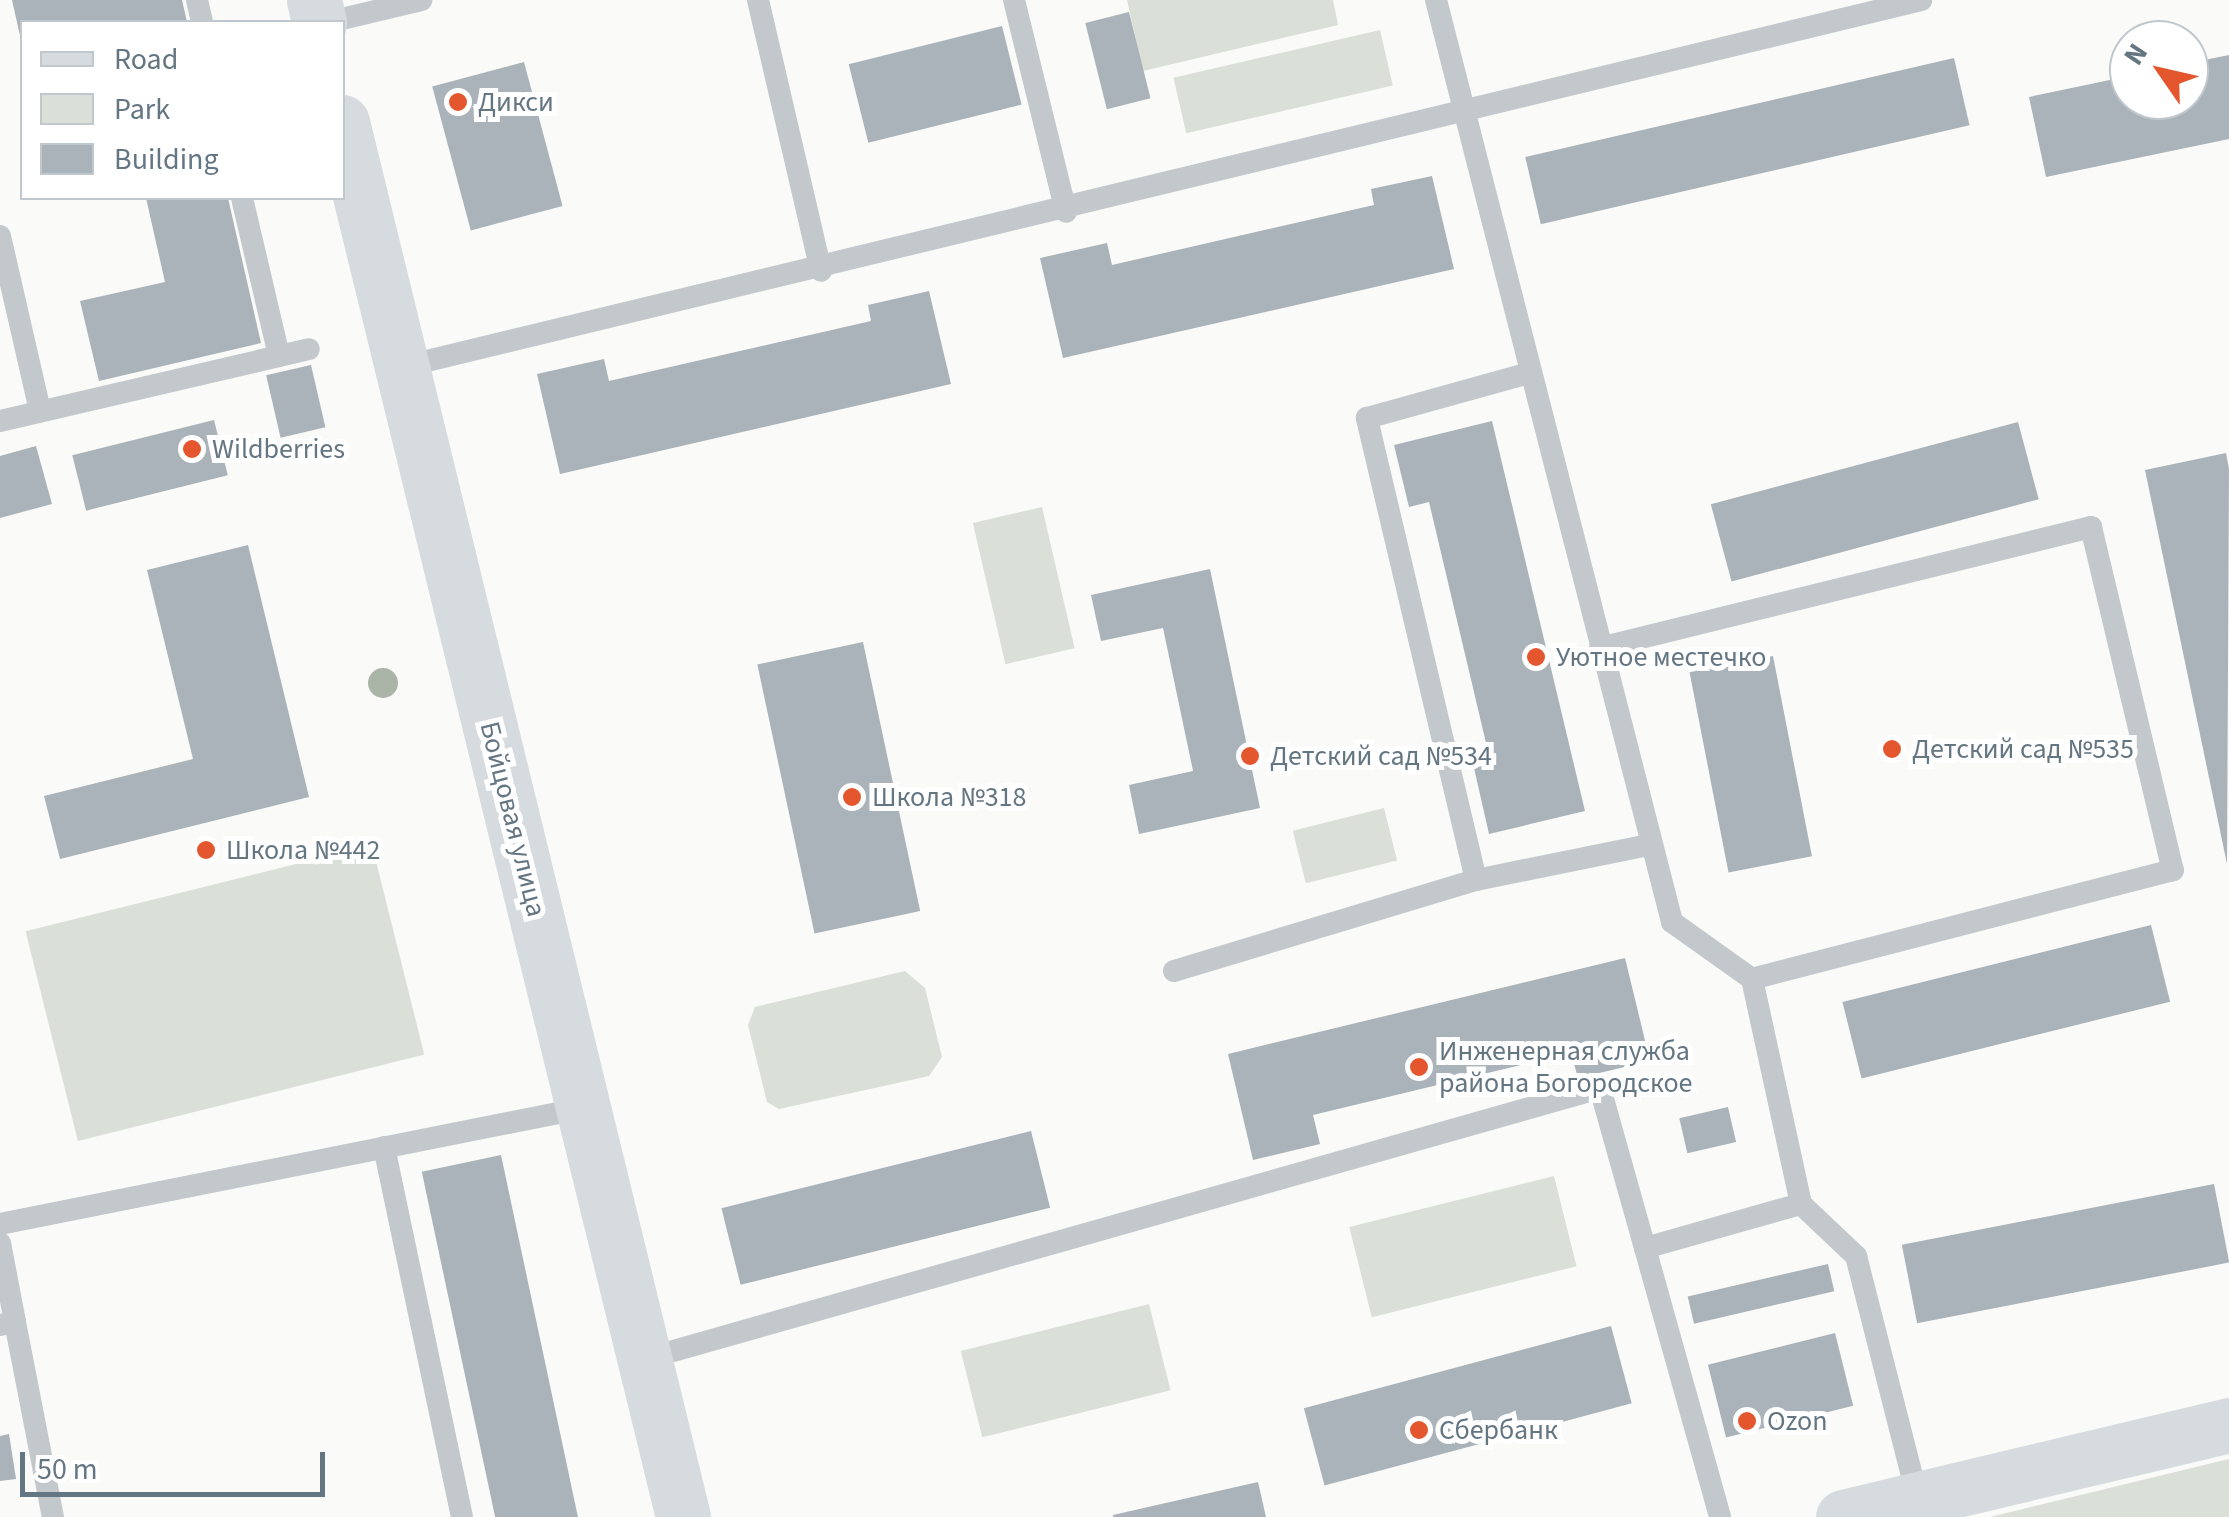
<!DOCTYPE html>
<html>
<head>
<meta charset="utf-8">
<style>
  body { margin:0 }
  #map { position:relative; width:2229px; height:1517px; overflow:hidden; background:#fafaf8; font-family:"Source Sans 3",sans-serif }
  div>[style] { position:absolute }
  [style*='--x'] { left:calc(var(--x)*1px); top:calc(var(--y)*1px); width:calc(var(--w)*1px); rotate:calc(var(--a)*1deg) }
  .green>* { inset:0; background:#dadfd7; transform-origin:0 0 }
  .building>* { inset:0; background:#aab3b9; transform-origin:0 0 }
  .lane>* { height:22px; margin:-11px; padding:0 11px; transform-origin:11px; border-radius:11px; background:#c3c8cc }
  .secondary>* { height:55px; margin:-27.5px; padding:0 27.5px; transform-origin:27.5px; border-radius:27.5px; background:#d6dbdf }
  .trees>* { width:30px; height:30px; margin:-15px; border-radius:50%; background:#aab4a7 }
  .dots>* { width:28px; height:28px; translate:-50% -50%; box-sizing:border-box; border:5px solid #fff; border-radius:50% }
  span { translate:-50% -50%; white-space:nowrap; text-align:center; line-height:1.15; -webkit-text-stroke:10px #fff; paint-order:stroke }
  .poi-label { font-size:28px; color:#657683 }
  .left { translate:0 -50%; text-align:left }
  .street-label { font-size:28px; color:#657683 }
  .legend { position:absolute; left:20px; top:20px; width:325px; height:180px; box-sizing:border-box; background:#fff; border:2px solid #c1c8cd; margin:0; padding:12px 18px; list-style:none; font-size:30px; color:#657683 }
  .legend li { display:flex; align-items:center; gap:20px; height:50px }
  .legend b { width:50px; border:2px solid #c1c8cd }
  .north { position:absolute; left:2109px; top:20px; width:100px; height:100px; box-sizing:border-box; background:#fff; border:2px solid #c1c8cd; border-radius:50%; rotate:304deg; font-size:28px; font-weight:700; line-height:40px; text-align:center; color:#657683 }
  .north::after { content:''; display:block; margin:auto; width:35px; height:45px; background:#e4572e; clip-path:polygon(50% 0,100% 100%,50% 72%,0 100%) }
  .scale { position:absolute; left:20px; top:1452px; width:305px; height:45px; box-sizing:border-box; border:5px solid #657683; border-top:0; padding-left:12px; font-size:30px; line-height:35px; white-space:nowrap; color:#657683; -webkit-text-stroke:8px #fff; paint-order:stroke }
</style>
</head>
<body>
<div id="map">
  <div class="green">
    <div style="clip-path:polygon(1127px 0,1333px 0,1338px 25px,1143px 71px)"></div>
    <div style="left:1380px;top:30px;width:57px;height:212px;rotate:77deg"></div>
    <div style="left:1042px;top:507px;width:145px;height:71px;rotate:77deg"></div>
    <div style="left:1384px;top:808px;width:54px;height:94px;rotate:76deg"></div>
    <div style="left:372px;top:845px;width:216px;height:357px;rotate:76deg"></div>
    <div style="clip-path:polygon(905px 971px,925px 988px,942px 1057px,929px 1076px,779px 1109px,767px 1102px,748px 1025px,755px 1007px)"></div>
    <div style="left:1554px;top:1176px;width:93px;height:211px;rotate:76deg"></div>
    <div style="left:1149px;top:1304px;width:89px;height:194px;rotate:76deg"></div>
    <div style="clip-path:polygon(2229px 1459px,2229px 1517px,1990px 1517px)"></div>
  </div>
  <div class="building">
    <div style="clip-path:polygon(12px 0,182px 0,187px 22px,22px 22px,21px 40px)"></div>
    <div style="left:1129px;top:12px;width:89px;height:45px;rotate:76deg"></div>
    <div style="left:1002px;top:26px;width:81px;height:158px;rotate:76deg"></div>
    <div style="clip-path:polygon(2229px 55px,2229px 139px,2046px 177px,2029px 97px,2129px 76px,2129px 100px,2189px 100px,2189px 63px)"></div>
    <div style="left:1954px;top:58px;width:69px;height:440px;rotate:77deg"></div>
    <div style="left:524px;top:62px;width:149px;height:95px;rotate:75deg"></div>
    <div style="clip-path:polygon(1432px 176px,1454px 269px,1063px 358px,1040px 258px,1107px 243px,1112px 265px,1374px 205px,1371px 189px)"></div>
    <div style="clip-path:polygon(146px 198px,228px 198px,261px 343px,99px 381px,80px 301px,165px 282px)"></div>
    <div style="clip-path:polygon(929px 291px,951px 384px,560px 474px,537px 374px,604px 359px,609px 381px,871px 321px,868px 305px)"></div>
    <div style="left:311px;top:365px;width:64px;height:46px;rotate:77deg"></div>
    <div style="left:214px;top:420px;width:57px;height:146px;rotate:76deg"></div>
    <div style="clip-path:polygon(1492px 421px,1585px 811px,1489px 834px,1474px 768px,1491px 764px,1429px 502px,1409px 507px,1394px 445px)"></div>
    <div style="left:2018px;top:422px;width:80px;height:318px;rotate:75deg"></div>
    <div style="clip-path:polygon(36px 446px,52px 504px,0 518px,0 456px)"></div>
    <div style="clip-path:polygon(2226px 453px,2229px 469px,2227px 864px,2145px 470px)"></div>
    <div style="clip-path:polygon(248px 545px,309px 797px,60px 859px,44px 796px,193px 759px,147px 570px)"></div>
    <div style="clip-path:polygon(1210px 569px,1260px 808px,1139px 834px,1129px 785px,1193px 771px,1163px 628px,1101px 641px,1091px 595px)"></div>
    <div style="left:863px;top:642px;width:275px;height:108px;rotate:78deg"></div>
    <div style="left:1773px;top:656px;width:204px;height:85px;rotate:79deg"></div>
    <div style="left:2151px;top:925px;width:79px;height:318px;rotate:76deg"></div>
    <div style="clip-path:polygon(1625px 958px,1650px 1061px,1578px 1078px,1571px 1053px,1313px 1115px,1320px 1144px,1253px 1160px,1228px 1054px)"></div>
    <div style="left:1728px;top:1107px;width:36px;height:50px;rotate:77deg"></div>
    <div style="left:1031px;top:1131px;width:79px;height:319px;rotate:76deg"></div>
    <div style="left:501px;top:1155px;width:370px;height:81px;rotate:78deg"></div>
    <div style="left:2214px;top:1184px;width:80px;height:318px;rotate:79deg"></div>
    <div style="left:1828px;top:1264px;width:28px;height:144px;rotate:77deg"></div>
    <div style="left:1611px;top:1326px;width:80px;height:318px;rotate:75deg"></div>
    <div style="left:1835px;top:1333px;width:75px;height:131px;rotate:76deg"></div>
    <div style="clip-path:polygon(9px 1434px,16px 1479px,0 1481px,0 1436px)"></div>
    <div style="clip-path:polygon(1258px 1482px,1266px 1517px,1113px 1517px,1113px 1515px)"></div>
  </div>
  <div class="lane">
    <div style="--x:197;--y:0;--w:23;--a:77"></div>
    <div style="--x:758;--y:0;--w:278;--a:76.9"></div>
    <div style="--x:1014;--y:0;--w:218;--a:76.2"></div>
    <div style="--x:1436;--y:0;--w:952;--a:75.64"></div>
    <div style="--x:1672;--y:922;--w:98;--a:35.5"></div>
    <div style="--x:1752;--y:979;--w:230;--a:77.7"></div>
    <div style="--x:1801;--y:1204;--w:76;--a:43.4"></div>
    <div style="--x:1856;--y:1256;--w:251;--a:75.7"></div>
    <div style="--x:329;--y:22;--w:95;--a:-13.4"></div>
    <div style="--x:242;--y:198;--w:162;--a:76.8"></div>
    <div style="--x:0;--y:236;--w:180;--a:77.1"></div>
    <div style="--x:402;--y:367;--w:1563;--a:-13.58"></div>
    <div style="--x:0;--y:421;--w:317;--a:-13.1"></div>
    <div style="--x:1600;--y:648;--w:506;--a:-13.84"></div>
    <div style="--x:2091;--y:527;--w:353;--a:76.6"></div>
    <div style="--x:2173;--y:870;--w:435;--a:165.5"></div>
    <div style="--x:1476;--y:880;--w:475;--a:-103.3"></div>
    <div style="--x:1367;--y:418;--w:168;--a:-15.5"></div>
    <div style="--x:1174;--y:971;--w:315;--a:-16.8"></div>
    <div style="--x:1476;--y:880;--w:176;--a:-11.5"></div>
    <div style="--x:384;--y:1147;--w:378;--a:78.1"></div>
    <div style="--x:0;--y:1224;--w:594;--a:-11.25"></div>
    <div style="--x:0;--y:1243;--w:80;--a:79.2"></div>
    <div style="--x:1645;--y:1248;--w:279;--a:74.4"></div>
    <div style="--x:0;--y:1325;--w:15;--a:-11"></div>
    <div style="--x:15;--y:1322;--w:199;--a:79"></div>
    <div style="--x:645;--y:1359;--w:993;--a:-15.84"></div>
    <div style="--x:1600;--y:1088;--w:166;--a:74.3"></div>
    <div style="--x:1645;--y:1248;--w:162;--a:-15.8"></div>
  </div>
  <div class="secondary">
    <div style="--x:314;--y:0;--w:23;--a:77"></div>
    <div style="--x:342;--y:122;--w:1436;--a:76.26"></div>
    <div style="--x:1843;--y:1517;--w:397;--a:-13.4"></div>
  </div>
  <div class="trees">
    <div style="left:383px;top:683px"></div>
  </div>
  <div class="dots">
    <div style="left:458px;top:102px;background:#e4572e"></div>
    <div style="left:192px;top:449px;background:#e4572e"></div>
    <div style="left:1536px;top:657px;background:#e4572e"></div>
    <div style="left:1892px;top:749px;background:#e4572e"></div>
    <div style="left:1250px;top:756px;background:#e4572e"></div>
    <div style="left:852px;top:797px;background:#e4572e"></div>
    <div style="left:206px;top:850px;background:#e4572e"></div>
    <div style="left:1419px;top:1067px;background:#e4572e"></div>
    <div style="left:1747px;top:1421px;background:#e4572e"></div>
    <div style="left:1419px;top:1430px;background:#e4572e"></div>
  </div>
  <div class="poi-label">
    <span class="left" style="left:478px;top:102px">Дикси</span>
    <span class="left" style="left:212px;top:449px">Wildberries</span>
    <span class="left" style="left:1556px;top:657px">Уютное местечко</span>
    <span class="left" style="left:1912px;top:749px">Детский сад №535</span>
    <span class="left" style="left:1270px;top:756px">Детский сад №534</span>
    <span class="left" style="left:872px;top:797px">Школа №318</span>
    <span class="left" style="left:226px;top:850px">Школа №442</span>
    <span class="left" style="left:1439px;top:1067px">Инженерная служба<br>района Богородское</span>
    <span class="left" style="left:1767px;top:1421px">Ozon</span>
    <span class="left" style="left:1439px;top:1430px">Сбербанк</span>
  </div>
  <div class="street-label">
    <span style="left:513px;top:819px;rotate:76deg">Бойцовая улица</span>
  </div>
  <ul class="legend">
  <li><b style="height:12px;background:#d6dbdf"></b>Road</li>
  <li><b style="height:28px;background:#dadfd7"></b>Park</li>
  <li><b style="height:28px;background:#aab3b9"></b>Building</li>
  </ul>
  <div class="north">N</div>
  <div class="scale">50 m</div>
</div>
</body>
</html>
